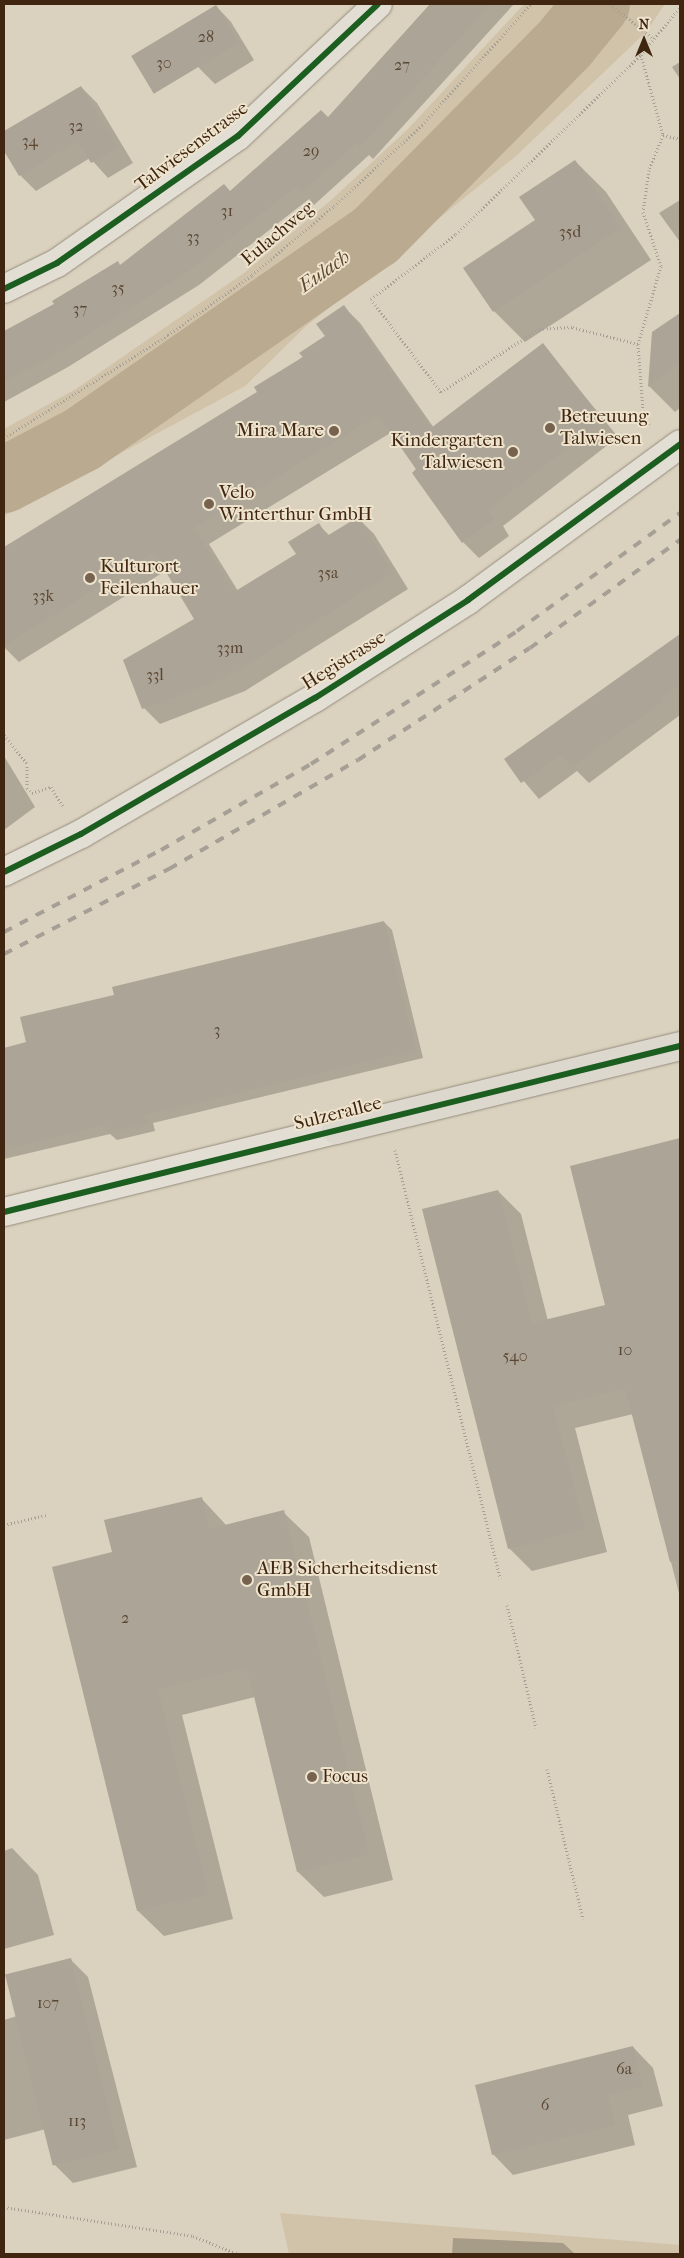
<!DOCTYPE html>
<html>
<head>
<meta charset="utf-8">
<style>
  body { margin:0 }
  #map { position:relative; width:684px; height:2258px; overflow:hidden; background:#dad1be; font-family:"IM FELL French Canon",serif }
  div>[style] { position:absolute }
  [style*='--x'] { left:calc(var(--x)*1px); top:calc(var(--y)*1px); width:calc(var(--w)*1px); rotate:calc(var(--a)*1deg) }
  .green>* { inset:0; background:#d1c3a9 }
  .shadow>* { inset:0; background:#0003 }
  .river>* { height:66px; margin:-33px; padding:0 33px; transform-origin:33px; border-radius:33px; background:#baaa90 }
  .building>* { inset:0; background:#aca496; transform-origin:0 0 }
  .path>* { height:3px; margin-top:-1.5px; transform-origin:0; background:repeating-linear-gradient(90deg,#a59f95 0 1px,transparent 0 3.5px) }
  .roads { filter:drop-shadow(0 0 1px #948b7e) drop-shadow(0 0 1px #948b7e) }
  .minor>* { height:28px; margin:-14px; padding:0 14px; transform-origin:14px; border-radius:14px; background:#e2ded4 }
  .major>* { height:28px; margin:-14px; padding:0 14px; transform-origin:14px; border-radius:14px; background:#ddd8cd }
  .rail>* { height:4px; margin-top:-2px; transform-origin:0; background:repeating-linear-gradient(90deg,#a59f95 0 9px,transparent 0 18px) }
  .cycleway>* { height:6px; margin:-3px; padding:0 3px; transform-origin:3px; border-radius:3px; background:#1b5e20 }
  .dots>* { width:14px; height:14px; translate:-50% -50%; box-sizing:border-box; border:2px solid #eee4ce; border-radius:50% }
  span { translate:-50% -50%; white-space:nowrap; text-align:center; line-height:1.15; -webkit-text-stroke:4px #eee4ce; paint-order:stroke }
  .number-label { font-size:16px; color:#5b4632 }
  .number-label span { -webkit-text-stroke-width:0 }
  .street-label { font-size:19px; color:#402611 }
  .poi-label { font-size:19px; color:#402611 }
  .left { translate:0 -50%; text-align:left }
  .right { translate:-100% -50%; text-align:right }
  .water-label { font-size:20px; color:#614931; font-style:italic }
  .frame { position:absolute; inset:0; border:5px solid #402611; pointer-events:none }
  .north { position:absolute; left:619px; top:15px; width:50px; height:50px; -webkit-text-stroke:4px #eee4ce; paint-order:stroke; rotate:0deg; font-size:14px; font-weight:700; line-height:20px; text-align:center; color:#402611 }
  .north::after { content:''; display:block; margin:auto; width:18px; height:22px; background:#402611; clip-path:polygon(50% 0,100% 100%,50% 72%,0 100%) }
</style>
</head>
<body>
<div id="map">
  <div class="green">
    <div style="clip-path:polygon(524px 4px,665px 4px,646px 32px,516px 156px,305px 327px,245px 386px,4px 516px,4px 429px,76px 389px,244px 273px,330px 201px,407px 130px)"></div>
    <div style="clip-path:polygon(280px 2213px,680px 2245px,680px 2254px,289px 2254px)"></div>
  </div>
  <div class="shadow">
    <div style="clip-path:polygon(432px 4px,514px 4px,373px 159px,369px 155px,314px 205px,309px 199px,199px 285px,68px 367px,4px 402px,4px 332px,56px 305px,117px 262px,121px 266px,231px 192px,328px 119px)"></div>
    <div style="clip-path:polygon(216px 6px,231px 22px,254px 60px,215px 84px,199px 68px,182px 26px)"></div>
    <div style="clip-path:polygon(680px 62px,680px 79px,672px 67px)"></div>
    <div style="clip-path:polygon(81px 87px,97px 103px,133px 163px,108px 178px,90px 158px,36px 191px,20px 175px,4px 148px,4px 133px)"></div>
    <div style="clip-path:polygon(575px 161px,606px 192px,651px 260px,525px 342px,494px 311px)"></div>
    <div style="clip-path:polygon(680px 200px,680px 242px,659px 213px)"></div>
    <div style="clip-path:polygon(344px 307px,360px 323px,434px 428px,543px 345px,618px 437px,503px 526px,509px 536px,479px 558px,463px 542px,392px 432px,209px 544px,238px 591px,298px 555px,318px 524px,330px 536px,358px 518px,374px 534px,408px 589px,245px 691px,160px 724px,144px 708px,196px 619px,167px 570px,19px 662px,4px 647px,4px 549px,259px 392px,327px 337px)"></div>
    <div style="clip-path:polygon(680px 314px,680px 408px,675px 412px,649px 386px,653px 332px)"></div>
    <div style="clip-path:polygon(680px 635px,680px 715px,589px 783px,577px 771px,539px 799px,505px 759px)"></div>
    <div style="clip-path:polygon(4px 756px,35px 807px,4px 830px)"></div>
    <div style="clip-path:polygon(384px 922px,392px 930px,423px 1058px,153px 1123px,155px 1131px,117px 1140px,110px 1134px,4px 1159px,4px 1049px,28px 1043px,115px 995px)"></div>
    <div style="clip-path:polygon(680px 1140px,680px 1597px,633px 1414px,575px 1428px,607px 1552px,532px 1571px,509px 1548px,498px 1191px,521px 1214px,548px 1321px,606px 1306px,571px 1167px)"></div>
    <div style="clip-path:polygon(201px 1498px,227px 1526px,283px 1512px,309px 1537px,393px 1880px,324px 1897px,298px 1872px,255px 1697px,182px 1715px,233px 1919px,164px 1936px,138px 1911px,114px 1553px)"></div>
    <div style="clip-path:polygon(12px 1848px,38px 1875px,54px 1935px,4px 1949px,4px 1851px)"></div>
    <div style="clip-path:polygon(70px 1959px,88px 1977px,137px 2167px,73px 2183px,55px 2165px,46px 2129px,4px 2140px,4px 2020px,17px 2016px)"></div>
    <div style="clip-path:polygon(633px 2047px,653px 2068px,663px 2106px,628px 2115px,635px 2145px,513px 2175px,493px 2154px)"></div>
    <div style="clip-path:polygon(453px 2238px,563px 2243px,575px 2254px,452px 2254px)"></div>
  </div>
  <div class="river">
    <div style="--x:4;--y:480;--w:87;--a:-27.5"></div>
    <div style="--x:81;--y:440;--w:358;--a:-34.8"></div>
    <div style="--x:375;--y:236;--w:272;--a:-45.4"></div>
    <div style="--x:566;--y:42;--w:49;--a:-50.8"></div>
  </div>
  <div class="building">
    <div style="clip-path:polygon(430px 4px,491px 4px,360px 147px,356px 143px,301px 193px,295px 187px,186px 273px,57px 354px,4px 381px,4px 331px,54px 304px,52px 301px,118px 261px,120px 265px,224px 184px,230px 191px,321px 110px,328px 117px)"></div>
    <div style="left:216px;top:5px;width:44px;height:99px;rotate:59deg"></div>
    <div style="clip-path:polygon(81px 86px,118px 147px,91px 163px,78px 141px,19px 176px,4px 151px,4px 131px)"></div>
    <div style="clip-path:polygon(575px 160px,621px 228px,493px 312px,463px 268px,535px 220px,519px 197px)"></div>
    <div style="clip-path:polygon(344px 305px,431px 428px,543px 343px,603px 420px,488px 510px,494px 519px,462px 543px,412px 473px,416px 469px,378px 415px,194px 528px,234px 592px,296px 554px,288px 542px,319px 523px,327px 536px,358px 517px,393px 573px,229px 676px,206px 685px,142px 709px,123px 660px,194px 619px,154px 552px,4px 646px,4px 547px,257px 392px,254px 387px,303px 357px,299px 353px,325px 336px,316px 324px)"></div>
    <div style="clip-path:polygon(680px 313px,680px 361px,648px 387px,652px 332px)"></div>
    <div style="clip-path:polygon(680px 634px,680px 685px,661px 698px,664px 701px,571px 767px,562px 754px,521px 783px,504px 759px)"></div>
    <div style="clip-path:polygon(384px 921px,416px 1050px,146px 1115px,148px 1123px,108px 1133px,106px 1125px,4px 1150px,4px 1048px,26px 1042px,20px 1017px,114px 995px,112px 987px)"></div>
    <div style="clip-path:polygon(680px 1138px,680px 1560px,670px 1562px,625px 1388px,553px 1406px,585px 1529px,508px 1549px,422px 1209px,498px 1190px,532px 1323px,605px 1305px,570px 1166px)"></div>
    <div style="clip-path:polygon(202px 1497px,209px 1529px,284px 1510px,369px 1854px,297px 1872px,247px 1668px,158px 1689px,208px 1894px,137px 1911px,52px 1567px,112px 1552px,104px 1520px)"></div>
    <div style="left:71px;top:1958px;width:197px;height:68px;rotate:76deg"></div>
    <div style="clip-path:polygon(633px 2046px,643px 2086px,608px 2095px,615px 2125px,492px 2155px,475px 2085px)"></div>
  </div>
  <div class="path">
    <div style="--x:610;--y:4;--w:56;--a:38.5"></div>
    <div style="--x:641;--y:55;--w:83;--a:74.6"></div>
    <div style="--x:663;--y:135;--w:38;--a:112"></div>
    <div style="--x:649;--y:170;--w:42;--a:98.1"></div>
    <div style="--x:643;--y:212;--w:57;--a:71.6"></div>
    <div style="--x:661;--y:266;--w:81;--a:106.4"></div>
    <div style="--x:638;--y:344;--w:67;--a:85.7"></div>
    <div style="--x:643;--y:411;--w:17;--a:69"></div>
    <div style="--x:663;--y:135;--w:17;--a:13"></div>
    <div style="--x:638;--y:344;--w:68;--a:-165.6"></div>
    <div style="--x:572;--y:327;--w:33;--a:177"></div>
    <div style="--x:539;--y:329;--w:117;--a:147.3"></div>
    <div style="--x:441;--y:392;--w:116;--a:-127"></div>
    <div style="--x:371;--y:299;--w:107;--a:-37.4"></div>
    <div style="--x:456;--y:234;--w:257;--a:-44.1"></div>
    <div style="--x:641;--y:55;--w:62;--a:-50.9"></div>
    <div style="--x:4;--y:438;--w:194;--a:-32.1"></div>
    <div style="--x:168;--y:335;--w:103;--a:-35.5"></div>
    <div style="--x:252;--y:275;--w:107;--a:-40.1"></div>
    <div style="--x:334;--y:206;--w:120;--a:-42.6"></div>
    <div style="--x:422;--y:125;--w:163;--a:-48"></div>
    <div style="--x:4;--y:735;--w:36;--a:51"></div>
    <div style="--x:27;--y:763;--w:25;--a:90"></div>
    <div style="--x:27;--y:788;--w:7;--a:45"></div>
    <div style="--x:32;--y:793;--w:20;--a:-18"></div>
    <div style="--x:51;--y:787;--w:22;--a:58"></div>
    <div style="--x:395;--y:1150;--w:441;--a:76.2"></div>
    <div style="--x:4;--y:1525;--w:43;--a:-13.4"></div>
    <div style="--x:507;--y:1605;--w:126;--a:76.7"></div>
    <div style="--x:547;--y:1769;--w:154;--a:76.5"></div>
    <div style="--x:4;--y:2207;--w:191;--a:8.7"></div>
    <div style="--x:193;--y:2236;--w:48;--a:21.8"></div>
  </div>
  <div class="roads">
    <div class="minor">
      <div style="--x:4;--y:289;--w:59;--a:-26.1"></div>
      <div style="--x:57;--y:263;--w:221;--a:-35.1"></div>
      <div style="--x:238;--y:136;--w:192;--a:-43.3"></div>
      <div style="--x:4;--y:872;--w:86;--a:-26.3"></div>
      <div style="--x:81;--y:834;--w:271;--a:-30.2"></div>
      <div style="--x:315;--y:698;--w:182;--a:-32.6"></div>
      <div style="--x:468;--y:600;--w:263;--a:-36.3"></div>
      <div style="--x:4;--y:1212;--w:342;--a:-13.9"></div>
    </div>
    <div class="major">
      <div style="--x:336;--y:1130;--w:354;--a:-13.7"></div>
    </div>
  </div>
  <div class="rail">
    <div style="--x:4;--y:932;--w:177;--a:-27.6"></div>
    <div style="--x:161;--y:850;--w:173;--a:-29.8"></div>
    <div style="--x:311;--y:764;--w:245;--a:-32.8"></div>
    <div style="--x:517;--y:631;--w:201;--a:-35.9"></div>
    <div style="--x:4;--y:954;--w:186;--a:-27.3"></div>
    <div style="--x:169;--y:869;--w:218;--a:-30"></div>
    <div style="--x:358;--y:760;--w:205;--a:-33.1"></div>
    <div style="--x:530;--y:648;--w:185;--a:-35.8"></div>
  </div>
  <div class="cycleway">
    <div style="--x:4;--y:289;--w:59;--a:-26.1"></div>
    <div style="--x:57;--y:263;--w:221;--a:-35.1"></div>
    <div style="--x:238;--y:136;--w:192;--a:-43.3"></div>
    <div style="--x:4;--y:872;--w:86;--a:-26.3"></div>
    <div style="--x:81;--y:834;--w:271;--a:-30.2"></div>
    <div style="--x:315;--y:698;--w:182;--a:-32.6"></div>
    <div style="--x:468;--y:600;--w:263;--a:-36.3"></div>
    <div style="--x:4;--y:1212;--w:696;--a:-13.8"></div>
  </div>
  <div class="dots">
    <div style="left:550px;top:428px;background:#76624e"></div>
    <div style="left:334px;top:431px;background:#76624e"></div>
    <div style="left:513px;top:452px;background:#76624e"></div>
    <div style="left:209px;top:504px;background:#76624e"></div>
    <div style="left:90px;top:578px;background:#76624e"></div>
    <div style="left:247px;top:1580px;background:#76624e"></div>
    <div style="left:312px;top:1777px;background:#76624e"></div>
  </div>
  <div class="number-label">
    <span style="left:206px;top:37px">28</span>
    <span style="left:164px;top:63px">30</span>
    <span style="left:402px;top:65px">27</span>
    <span style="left:76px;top:126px">32</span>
    <span style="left:30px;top:141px">34</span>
    <span style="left:311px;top:151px">29</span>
    <span style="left:227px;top:211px">31</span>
    <span style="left:570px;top:232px">35d</span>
    <span style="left:193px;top:237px">33</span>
    <span style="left:118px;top:288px">35</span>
    <span style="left:80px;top:309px">37</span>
    <span style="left:328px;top:573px">35a</span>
    <span style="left:43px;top:596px">33k</span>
    <span style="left:230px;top:648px">33m</span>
    <span style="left:155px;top:675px">33l</span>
    <span style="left:217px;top:1030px">3</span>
    <span style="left:625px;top:1350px">10</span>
    <span style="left:515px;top:1356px">540</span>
    <span style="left:125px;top:1618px">2</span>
    <span style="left:48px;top:2003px">107</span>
    <span style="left:624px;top:2069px">6a</span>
    <span style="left:545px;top:2105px">6</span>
    <span style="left:77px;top:2121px">113</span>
  </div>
  <div class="street-label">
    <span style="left:192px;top:147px;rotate:-37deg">Talwiesenstrasse</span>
    <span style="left:278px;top:234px;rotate:-40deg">Eulachweg</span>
    <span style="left:344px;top:661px;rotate:-32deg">Hegistrasse</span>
    <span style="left:338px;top:1114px;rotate:-14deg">Sulzerallee</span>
  </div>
  <div class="poi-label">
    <span class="left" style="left:560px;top:428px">Betreuung<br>Talwiesen</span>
    <span class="right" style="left:324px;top:431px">Mira Mare</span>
    <span class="right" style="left:503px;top:452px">Kindergarten<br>Talwiesen</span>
    <span class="left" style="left:219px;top:504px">Velo<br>Winterthur GmbH</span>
    <span class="left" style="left:100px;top:578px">Kulturort<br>Feilenhauer</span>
    <span class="left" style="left:257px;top:1580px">AEB Sicherheitsdienst<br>GmbH</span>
    <span class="left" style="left:322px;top:1777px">Focus</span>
  </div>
  <div class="water-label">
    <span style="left:324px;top:271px;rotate:-35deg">Eulach</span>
  </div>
  <div class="frame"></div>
  <div class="north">N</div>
</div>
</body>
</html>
